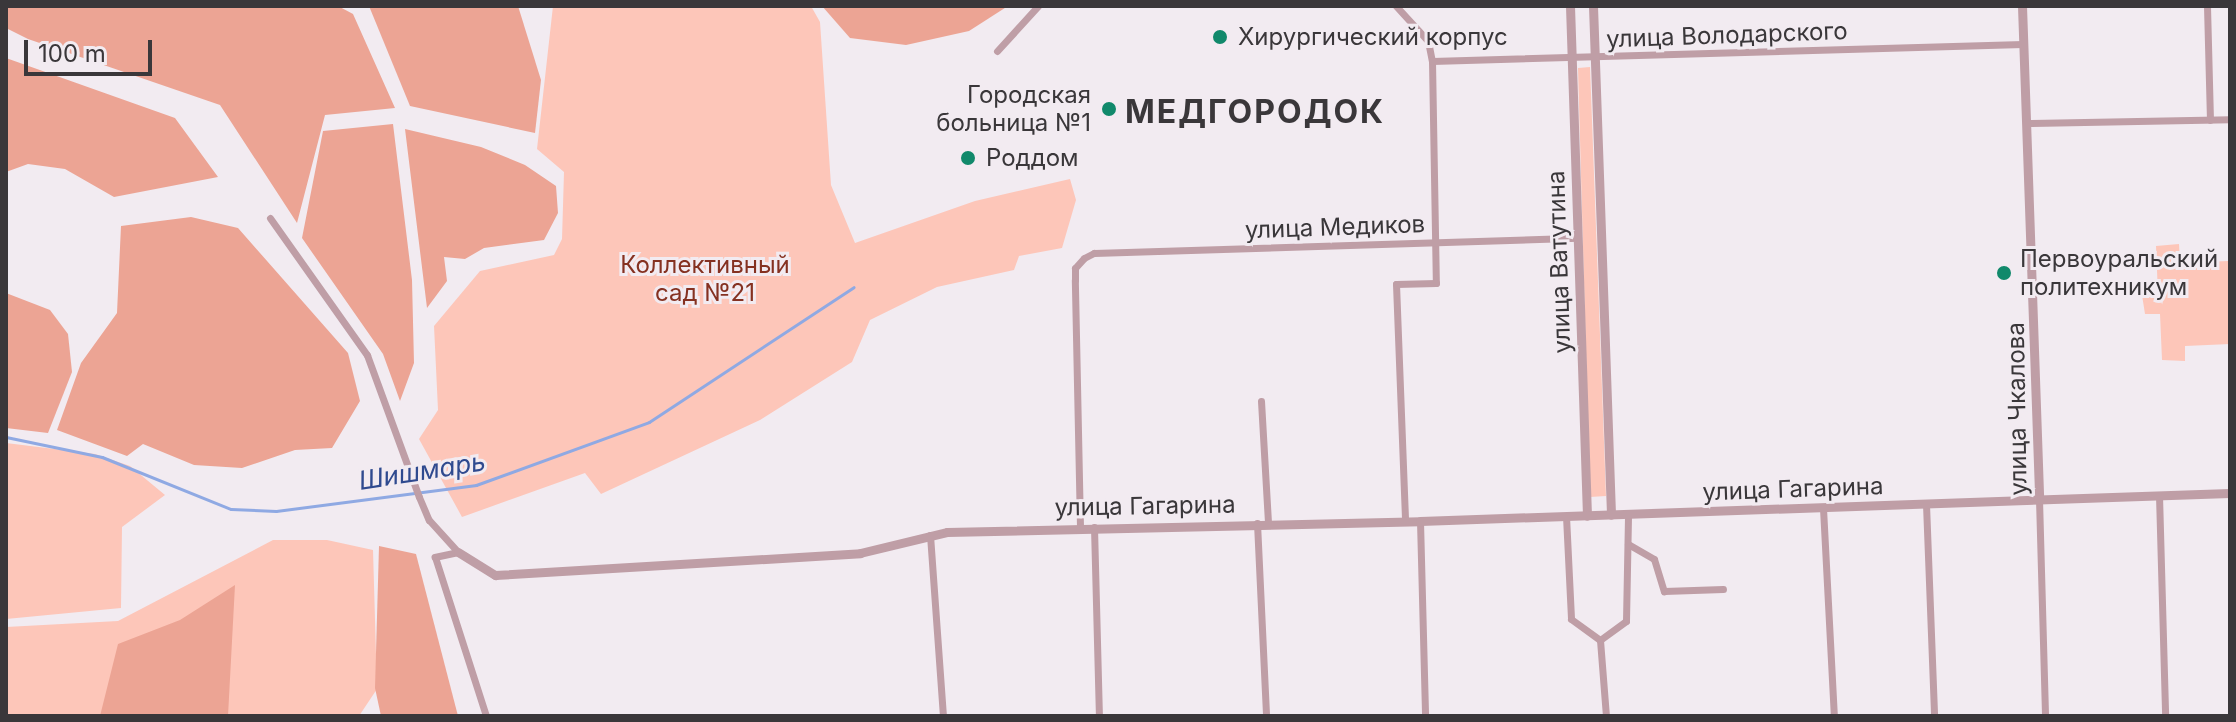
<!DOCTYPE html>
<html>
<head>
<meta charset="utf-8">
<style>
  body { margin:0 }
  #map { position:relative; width:2236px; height:722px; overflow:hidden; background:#f2ebf1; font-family:Inter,sans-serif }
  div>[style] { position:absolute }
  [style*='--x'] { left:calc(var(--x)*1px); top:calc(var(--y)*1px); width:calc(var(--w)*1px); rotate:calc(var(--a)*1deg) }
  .green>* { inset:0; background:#fdc6b9 }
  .forest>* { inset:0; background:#eca494 }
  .stream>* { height:3px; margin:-1.5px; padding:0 1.5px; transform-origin:1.5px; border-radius:1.5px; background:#8fa9e3 }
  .minor>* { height:7px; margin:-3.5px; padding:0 3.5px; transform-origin:3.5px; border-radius:3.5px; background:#bf9ea6 }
  .tertiary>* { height:9px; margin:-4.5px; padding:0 4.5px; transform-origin:4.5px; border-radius:4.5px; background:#bf9ea6 }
  .dots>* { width:22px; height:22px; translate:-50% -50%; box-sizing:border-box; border:4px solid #f2ebf1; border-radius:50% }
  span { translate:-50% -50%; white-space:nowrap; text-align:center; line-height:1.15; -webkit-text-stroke:6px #f2ebf1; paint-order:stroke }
  .street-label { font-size:24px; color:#3a373a }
  .poi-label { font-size:24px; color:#3a373a }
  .left { translate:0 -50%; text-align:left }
  .right { translate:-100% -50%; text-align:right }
  .park-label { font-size:24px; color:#853121 }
  .water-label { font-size:26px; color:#2f4a8f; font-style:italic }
  .district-label { font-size:32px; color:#3a373a; font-weight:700; letter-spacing:2px }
  .frame { position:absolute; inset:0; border:8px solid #3a373a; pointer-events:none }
  .scale { position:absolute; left:24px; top:40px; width:128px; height:36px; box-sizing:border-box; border:4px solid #3a373a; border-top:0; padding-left:10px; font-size:24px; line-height:28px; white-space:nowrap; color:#3a373a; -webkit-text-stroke:6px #f2ebf1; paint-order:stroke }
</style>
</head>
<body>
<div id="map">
  <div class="green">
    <div style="clip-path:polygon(553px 6px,811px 6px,820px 22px,831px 185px,855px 243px,975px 201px,1070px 179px,1076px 200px,1062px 248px,1019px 256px,1014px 270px,937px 287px,870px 320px,852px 362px,760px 420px,601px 494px,585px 473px,462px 517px,419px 439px,438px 410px,434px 326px,480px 271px,554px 255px,562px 239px,564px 172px,537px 149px)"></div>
    <div style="clip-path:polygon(1590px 67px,1606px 496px,1590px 497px,1578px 68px)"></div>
    <div style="clip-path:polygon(2230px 242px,2230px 344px,2185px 346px,2185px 361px,2162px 360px,2160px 314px,2145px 314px,2142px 295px,2158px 295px,2156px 246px,2179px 244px,2180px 263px,2228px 261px)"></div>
    <div style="clip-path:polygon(6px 443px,95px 454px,130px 466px,165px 495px,122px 527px,121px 608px,6px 619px)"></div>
    <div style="clip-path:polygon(273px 540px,327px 540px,373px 550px,377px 689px,359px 716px,6px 716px,6px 627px,118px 621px)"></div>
  </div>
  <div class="forest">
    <div style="clip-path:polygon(6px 6px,338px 6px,353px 14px,395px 108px,325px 115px,297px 223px,220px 105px,28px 39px,6px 28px)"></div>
    <div style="clip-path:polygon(369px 6px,518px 6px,541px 80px,535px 133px,410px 106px)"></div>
    <div style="clip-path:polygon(822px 6px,1008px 6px,969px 31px,906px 45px,850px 38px)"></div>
    <div style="clip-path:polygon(6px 58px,175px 118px,218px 177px,114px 197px,65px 169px,28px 164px,6px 172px)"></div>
    <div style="clip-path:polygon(393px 124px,412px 280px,414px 363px,400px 401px,383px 354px,302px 238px,323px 131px)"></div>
    <div style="clip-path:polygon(405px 129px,481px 147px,525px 165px,556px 186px,558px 213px,544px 240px,484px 248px,465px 259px,444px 257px,447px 281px,427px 308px)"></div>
    <div style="clip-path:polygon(191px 217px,238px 228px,348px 353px,360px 401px,332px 448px,295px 450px,242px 468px,194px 465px,143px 444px,127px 456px,57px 430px,81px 363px,117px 313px,121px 226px)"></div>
    <div style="clip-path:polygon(6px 293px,50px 310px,68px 334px,72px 372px,48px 433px,6px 428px)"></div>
    <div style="clip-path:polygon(379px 546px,416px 554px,458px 716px,381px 716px,375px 688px)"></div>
    <div style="clip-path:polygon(235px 585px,228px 716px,100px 716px,118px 644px,180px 620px)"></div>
  </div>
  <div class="stream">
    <div style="--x:6;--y:437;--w:98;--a:11.8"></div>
    <div style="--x:102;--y:457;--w:139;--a:22"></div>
    <div style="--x:231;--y:509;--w:45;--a:2.5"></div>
    <div style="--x:276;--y:511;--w:202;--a:-7.4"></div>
    <div style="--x:476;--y:485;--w:184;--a:-20"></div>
    <div style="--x:649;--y:422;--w:245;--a:-33.4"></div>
  </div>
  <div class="minor">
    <div style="--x:1396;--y:6;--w:47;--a:47.6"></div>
    <div style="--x:1428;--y:41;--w:20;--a:79"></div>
    <div style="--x:1432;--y:61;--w:222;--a:89"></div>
    <div style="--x:1436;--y:283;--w:40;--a:178.6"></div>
    <div style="--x:1396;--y:284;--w:237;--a:87.8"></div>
    <div style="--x:2207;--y:6;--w:114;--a:88.5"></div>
    <div style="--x:997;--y:51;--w:61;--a:-47.7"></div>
    <div style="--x:1432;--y:61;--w:591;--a:-1.65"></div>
    <div style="--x:2030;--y:123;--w:200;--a:-1.1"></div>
    <div style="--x:270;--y:218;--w:168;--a:54.7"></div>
    <div style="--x:367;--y:355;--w:151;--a:69.9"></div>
    <div style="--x:419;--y:497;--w:25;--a:67"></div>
    <div style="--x:429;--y:520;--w:43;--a:47.8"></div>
    <div style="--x:458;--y:552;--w:24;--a:168"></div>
    <div style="--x:435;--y:557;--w:167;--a:72.2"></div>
    <div style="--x:1261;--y:401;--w:122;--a:86.7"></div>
    <div style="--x:2159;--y:495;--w:221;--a:88.4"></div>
    <div style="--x:2039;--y:499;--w:217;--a:88.4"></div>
    <div style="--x:1926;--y:504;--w:212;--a:87.8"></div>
    <div style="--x:1823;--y:508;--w:208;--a:87"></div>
    <div style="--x:1566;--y:516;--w:103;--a:87.2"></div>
    <div style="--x:1571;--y:619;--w:36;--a:36"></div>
    <div style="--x:1420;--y:521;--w:195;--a:88.5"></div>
    <div style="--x:1257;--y:523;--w:193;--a:87.3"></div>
    <div style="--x:1080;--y:527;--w:247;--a:-91.2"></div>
    <div style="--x:1075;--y:280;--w:12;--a:-90"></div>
    <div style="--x:1075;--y:268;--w:13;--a:-48"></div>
    <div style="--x:1084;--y:258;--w:11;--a:-27"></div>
    <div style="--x:1094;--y:253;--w:484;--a:-1.8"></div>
    <div style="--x:1094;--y:527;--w:189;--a:88.5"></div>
    <div style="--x:930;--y:535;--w:181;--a:85.9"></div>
    <div style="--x:1628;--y:544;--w:30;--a:30"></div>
    <div style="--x:1654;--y:559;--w:34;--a:73"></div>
    <div style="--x:1664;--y:591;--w:59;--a:-1.9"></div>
    <div style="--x:1600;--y:640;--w:32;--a:-36"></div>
    <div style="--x:1626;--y:621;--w:107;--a:-88.9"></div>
    <div style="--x:1600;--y:640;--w:76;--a:85.5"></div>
  </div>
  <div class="tertiary">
    <div style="--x:1570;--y:6;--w:510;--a:88.09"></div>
    <div style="--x:1593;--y:6;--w:509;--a:87.97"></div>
    <div style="--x:2022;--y:6;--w:493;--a:88"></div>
    <div style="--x:458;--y:552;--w:44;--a:31.9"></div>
    <div style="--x:495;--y:575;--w:366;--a:-3.4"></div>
    <div style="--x:860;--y:553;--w:89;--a:-13.6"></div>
    <div style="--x:947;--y:532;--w:473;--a:-1.3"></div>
    <div style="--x:1420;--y:521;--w:810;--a:-1.98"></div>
  </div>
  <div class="dots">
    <div style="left:1220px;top:37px;background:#11896b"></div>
    <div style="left:1109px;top:109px;background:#11896b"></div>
    <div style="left:968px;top:158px;background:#11896b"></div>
    <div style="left:2004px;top:273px;background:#11896b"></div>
  </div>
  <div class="street-label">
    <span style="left:1727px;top:35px;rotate:-2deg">улица Володарского</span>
    <span style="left:1335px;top:227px;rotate:-2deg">улица Медиков</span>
    <span style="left:1559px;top:262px;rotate:-92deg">улица Ватутина</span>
    <span style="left:2017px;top:409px;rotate:-91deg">улица Чкалова</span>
    <span style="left:1793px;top:489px;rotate:-2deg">улица Гагарина</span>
    <span style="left:1145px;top:506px;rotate:-1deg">улица Гагарина</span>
  </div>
  <div class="poi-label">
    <span class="left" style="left:1238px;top:37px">Хирургический корпус</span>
    <span class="right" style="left:1091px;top:109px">Городская<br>больница №1</span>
    <span class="left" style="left:986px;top:158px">Роддом</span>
    <span class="left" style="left:2020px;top:273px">Первоуральский<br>политехникум</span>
  </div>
  <div class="park-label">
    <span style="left:705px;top:279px">Коллективный<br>сад №21</span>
  </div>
  <div class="water-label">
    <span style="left:422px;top:471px;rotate:-9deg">Шишмарь</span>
  </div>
  <div class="district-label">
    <span style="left:1255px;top:112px">МЕДГОРОДОК</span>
  </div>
  <div class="frame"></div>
  <div class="scale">100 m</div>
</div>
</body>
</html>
